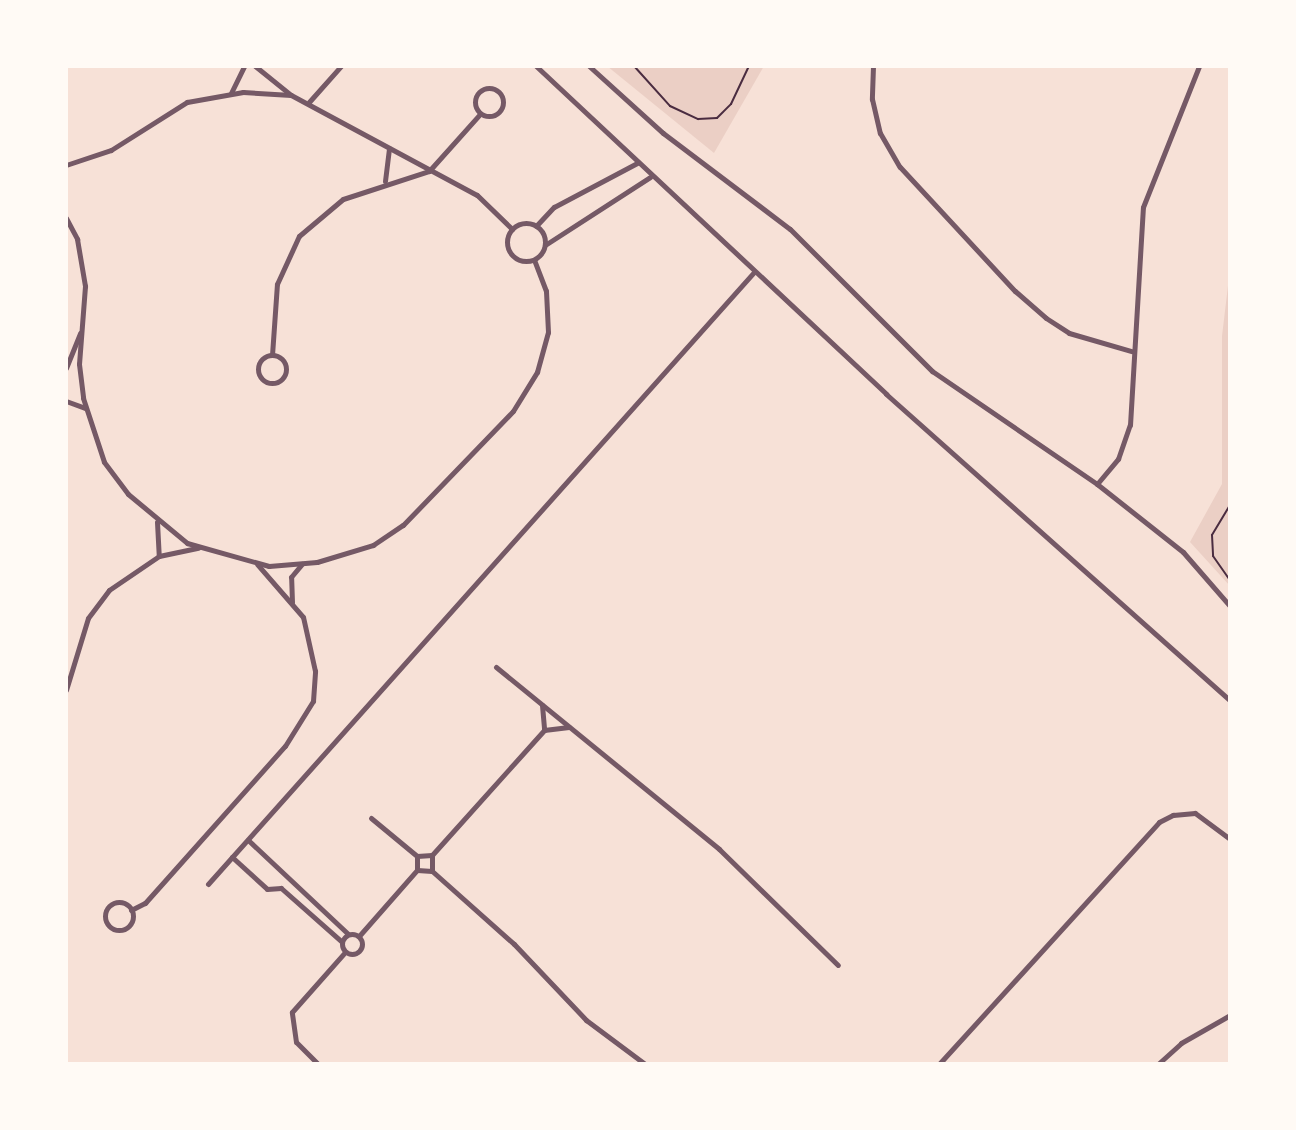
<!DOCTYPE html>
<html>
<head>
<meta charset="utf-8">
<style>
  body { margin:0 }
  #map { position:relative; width:1296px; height:1130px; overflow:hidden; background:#f7e1d7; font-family:Karla,sans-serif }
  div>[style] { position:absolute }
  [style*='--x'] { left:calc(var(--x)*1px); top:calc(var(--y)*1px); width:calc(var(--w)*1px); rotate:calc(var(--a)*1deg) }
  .green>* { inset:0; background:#ebcfc5 }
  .path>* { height:2px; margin:-1px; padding:0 1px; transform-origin:1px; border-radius:1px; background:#4a2c40 }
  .minor>* { height:5px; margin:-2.5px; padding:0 2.5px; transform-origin:2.5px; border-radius:2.5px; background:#755966 }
  .minor>.ring { margin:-2.5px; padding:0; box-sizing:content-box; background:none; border:5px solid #755966; border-radius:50% }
  span { translate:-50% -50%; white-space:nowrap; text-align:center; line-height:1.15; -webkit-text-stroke:8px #fffaf5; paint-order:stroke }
  .frame { position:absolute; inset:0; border:68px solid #fffaf5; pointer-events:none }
</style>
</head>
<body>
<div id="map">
  <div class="green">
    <div style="clip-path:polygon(607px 66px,764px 66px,714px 153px)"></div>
    <div style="clip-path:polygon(1230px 269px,1230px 586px,1190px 542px,1222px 484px,1222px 336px)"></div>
  </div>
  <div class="path">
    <div style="--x:634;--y:66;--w:54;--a:48"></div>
    <div style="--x:670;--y:106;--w:31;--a:25"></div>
    <div style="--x:698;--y:119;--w:19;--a:-3"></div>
    <div style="--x:717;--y:118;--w:20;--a:-45"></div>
    <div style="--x:731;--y:104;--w:42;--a:-64.7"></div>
    <div style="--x:1230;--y:505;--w:35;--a:121"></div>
    <div style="--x:1212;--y:535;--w:21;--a:87"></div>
    <div style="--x:1213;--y:556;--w:29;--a:55"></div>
  </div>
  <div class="minor">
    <div style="--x:255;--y:66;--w:46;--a:38.9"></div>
    <div style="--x:291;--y:95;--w:211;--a:28.3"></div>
    <div style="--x:477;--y:195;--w:49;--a:44.2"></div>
    <div style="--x:536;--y:66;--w:480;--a:43.1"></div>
    <div style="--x:886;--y:394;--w:461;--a:41.7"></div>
    <div style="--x:589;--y:66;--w:100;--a:42.2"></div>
    <div style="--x:663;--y:133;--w:159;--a:37.1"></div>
    <div style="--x:790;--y:229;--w:201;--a:45"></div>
    <div style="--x:932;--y:371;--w:200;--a:34.4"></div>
    <div style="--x:1097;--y:484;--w:110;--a:38.3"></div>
    <div style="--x:1183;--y:552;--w:72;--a:49"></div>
    <div style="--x:873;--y:66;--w:33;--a:92"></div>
    <div style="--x:872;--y:99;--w:35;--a:77"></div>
    <div style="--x:880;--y:133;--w:39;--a:60"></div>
    <div style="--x:900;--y:167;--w:169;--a:47.2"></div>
    <div style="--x:1015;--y:291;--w:41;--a:41.1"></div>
    <div style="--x:1046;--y:318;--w:27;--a:33"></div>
    <div style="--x:1069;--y:333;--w:65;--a:16.2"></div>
    <div class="ring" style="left:475px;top:88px;width:23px;height:23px"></div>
    <div style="--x:231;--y:93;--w:30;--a:-64"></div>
    <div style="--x:309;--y:102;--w:48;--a:-48.4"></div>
    <div style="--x:66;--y:165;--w:47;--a:-18.4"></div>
    <div style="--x:111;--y:150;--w:90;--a:-32.3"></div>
    <div style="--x:187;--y:102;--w:57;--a:-10.1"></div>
    <div style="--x:243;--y:92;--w:48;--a:3.6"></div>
    <div style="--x:385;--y:181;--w:33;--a:-83"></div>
    <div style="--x:66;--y:218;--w:24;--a:62"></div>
    <div style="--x:77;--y:239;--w:48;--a:80.3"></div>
    <div style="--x:85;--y:286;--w:78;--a:94.4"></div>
    <div style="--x:79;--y:364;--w:34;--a:83"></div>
    <div style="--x:83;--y:398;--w:67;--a:71.8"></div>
    <div style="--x:104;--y:462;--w:40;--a:53"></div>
    <div style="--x:128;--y:494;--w:77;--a:39.7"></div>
    <div style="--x:187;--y:543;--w:85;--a:15.7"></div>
    <div style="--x:269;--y:566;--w:48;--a:-4.8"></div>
    <div style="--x:317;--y:562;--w:59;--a:-16.9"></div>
    <div style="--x:373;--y:545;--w:36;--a:-34"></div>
    <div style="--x:403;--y:525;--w:158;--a:-46"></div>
    <div style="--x:513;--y:411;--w:46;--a:-58.4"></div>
    <div style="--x:537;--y:372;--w:41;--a:-74.6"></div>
    <div style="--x:548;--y:332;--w:41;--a:-92.8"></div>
    <div style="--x:546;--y:291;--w:33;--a:-111"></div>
    <div class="ring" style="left:507px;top:223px;width:33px;height:33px"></div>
    <div style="--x:536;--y:226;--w:26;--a:-47"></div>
    <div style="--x:554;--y:207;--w:94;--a:-27.9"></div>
    <div style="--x:545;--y:245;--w:125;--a:-32.9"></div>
    <div class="ring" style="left:258px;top:355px;width:23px;height:23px"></div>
    <div style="--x:272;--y:355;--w:71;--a:-86"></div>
    <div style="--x:277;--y:284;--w:53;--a:-65.4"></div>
    <div style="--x:299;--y:236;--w:57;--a:-40.1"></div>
    <div style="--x:343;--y:199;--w:90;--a:-18"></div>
    <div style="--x:429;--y:171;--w:76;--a:-48.2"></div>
    <div style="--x:66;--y:368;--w:38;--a:-68"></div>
    <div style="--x:66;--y:401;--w:20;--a:20"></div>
    <div style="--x:1097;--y:484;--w:33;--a:-50"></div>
    <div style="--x:1118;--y:459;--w:36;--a:-71"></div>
    <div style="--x:1130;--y:425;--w:218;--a:-86.6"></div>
    <div style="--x:1143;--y:207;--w:152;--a:-68.3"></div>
    <div style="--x:157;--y:522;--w:34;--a:87"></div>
    <div style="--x:292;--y:602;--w:25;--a:-92"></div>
    <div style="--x:291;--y:577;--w:17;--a:-50"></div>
    <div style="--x:496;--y:667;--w:288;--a:39.2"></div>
    <div style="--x:719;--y:849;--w:166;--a:44.3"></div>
    <div style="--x:66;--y:690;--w:75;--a:-73"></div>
    <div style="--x:88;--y:618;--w:35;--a:-53"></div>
    <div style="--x:109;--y:590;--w:60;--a:-34.2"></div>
    <div style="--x:159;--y:556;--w:40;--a:-12"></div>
    <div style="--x:542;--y:705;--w:25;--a:85"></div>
    <div style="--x:371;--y:818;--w:60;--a:39.6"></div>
    <div style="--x:417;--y:856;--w:15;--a:-4"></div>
    <div style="--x:432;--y:855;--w:16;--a:90"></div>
    <div style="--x:432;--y:871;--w:15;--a:-176"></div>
    <div style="--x:417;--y:870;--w:14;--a:-90"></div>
    <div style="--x:248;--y:840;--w:137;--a:43.2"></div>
    <div style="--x:432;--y:855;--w:168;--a:-48.1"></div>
    <div style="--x:544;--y:730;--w:25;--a:-7"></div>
    <div style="--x:232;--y:857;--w:47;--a:42.4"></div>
    <div style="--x:267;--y:889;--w:14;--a:-4"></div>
    <div style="--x:281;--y:888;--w:81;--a:41.5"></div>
    <div style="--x:432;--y:871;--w:110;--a:41.7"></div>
    <div style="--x:514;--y:944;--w:105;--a:46.5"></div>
    <div style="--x:586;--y:1020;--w:74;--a:36.7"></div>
    <div style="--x:208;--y:884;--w:820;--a:-48.26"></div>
    <div class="ring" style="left:105px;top:902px;width:23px;height:23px"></div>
    <div style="--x:131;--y:910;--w:16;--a:-27"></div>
    <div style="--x:145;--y:903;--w:210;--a:-48.3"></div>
    <div style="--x:285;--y:746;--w:53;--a:-58.1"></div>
    <div style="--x:313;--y:701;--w:30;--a:-86"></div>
    <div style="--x:315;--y:671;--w:55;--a:-102.5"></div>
    <div style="--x:303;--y:617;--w:70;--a:-131"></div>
    <div class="ring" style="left:342px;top:934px;width:15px;height:15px"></div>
    <div style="--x:359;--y:936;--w:88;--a:-48.7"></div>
    <div style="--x:318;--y:1064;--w:31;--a:-135"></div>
    <div style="--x:296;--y:1042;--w:30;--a:-98"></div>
    <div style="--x:292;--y:1012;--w:80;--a:-48.5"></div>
    <div style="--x:939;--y:1064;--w:327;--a:-47.7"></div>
    <div style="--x:1159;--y:822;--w:16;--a:-27"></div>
    <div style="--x:1173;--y:815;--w:22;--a:-5"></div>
    <div style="--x:1195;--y:813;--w:44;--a:36.6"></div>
    <div style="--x:1158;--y:1064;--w:31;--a:-42"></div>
    <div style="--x:1181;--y:1043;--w:56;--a:-29.7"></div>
  </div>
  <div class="frame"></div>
</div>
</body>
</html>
